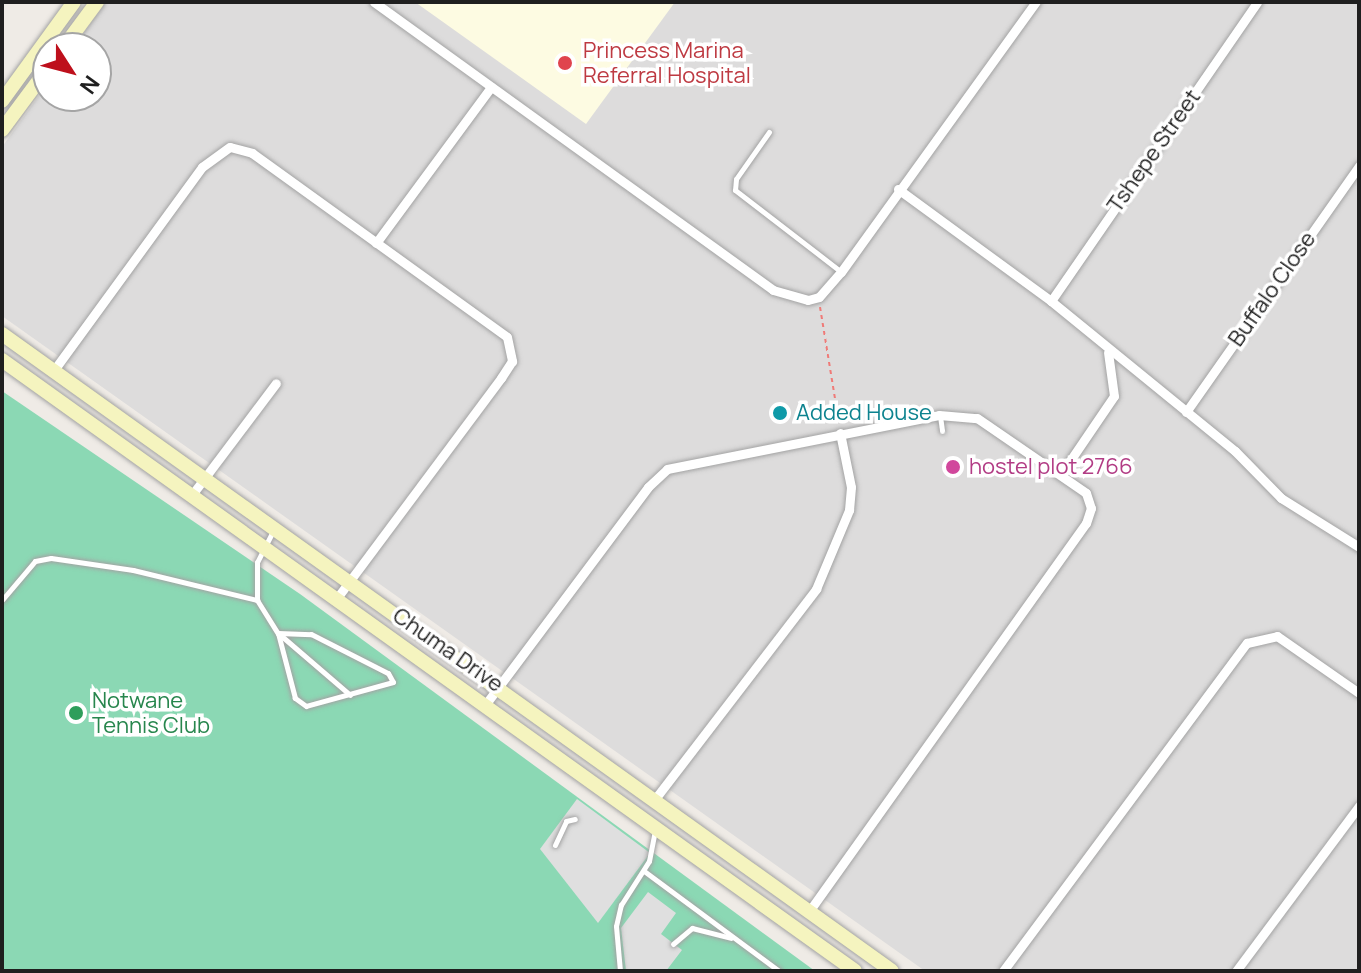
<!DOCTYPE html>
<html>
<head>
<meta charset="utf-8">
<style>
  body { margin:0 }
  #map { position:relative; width:1361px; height:973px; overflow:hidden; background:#efebe6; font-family:Manrope,sans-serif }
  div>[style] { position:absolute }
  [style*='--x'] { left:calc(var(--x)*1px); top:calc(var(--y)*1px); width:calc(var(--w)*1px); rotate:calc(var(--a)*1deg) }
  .residential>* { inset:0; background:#dddcdc }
  .education>* { inset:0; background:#fdfbe2 }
  .pitch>* { inset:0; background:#8bd8b4 }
  .parking>* { inset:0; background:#dfdfdf }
  .path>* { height:2px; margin-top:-1px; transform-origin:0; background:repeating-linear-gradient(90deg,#ef7b78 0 4px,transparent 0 8px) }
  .roads { filter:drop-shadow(0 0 2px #a3a3a3) drop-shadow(0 0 2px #a3a3a3) }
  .service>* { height:5px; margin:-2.5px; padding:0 2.5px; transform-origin:2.5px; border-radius:2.5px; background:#fff }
  .minor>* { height:9px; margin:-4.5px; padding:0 4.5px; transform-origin:4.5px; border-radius:4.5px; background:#fff }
  .secondary>* { height:14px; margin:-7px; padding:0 7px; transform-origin:7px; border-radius:7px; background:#f5f4bf }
  .dots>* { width:22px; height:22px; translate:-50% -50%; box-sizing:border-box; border:4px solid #fff; border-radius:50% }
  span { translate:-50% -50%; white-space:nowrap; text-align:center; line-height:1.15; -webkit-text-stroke:7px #fff; paint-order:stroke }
  .health-label { font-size:22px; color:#be3a42 }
  .left { translate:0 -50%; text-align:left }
  .street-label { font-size:22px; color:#1f1f1f }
  .culture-label { font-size:22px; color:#0d838f }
  .hotel-label { font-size:22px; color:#b23c85 }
  .leisure-label { font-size:22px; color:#27864d }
  .frame { position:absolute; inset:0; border:4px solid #1f1f1f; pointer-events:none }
  .north { position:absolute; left:32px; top:32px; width:80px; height:80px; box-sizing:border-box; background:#fff; border:2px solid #a5a5a5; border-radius:50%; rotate:126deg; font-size:22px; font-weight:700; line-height:32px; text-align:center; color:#1f1f1f }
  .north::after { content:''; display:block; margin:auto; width:28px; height:36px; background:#be101c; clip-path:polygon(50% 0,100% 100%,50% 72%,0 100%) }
</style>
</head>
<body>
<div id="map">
  <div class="residential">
    <div style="clip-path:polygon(106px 2px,1359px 2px,1359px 971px,925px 971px,2px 316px,2px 147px,48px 83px,48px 96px,96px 96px,96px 48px,73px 48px)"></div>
  </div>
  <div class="education">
    <div style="clip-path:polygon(415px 2px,675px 2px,586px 124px)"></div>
  </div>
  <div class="pitch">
    <div style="clip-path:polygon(2px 391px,300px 594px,815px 971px,2px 971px)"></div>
  </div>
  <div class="parking">
    <div style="clip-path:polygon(577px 799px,650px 853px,598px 923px,540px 849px)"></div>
    <div style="clip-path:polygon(648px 892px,676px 913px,661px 934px,682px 950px,666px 971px,626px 971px,621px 928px)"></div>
  </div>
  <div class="path">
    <div style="--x:820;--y:307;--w:118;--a:80.7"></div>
  </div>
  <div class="roads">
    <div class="service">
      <div style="--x:769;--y:132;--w:57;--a:125.1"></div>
      <div style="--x:736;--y:179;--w:11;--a:95"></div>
      <div style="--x:735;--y:190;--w:133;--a:37.6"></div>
      <div style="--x:940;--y:416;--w:15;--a:82"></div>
      <div style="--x:274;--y:529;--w:37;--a:117"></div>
      <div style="--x:257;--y:562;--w:38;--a:90"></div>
      <div style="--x:257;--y:600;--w:39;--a:58"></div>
      <div style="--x:278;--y:633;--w:95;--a:40.7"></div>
      <div style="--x:2;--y:600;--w:51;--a:-49.8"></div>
      <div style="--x:35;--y:561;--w:16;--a:-11"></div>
      <div style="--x:51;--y:558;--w:83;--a:8.3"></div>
      <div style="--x:133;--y:570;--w:128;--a:13.6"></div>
      <div style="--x:278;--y:633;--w:33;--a:2"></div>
      <div style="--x:311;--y:634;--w:86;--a:26.9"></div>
      <div style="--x:388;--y:673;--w:10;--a:61"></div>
      <div style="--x:393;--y:682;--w:90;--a:164.6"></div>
      <div style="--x:306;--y:706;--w:14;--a:-144"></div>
      <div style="--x:295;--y:698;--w:67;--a:-104.7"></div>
      <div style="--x:555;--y:845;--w:26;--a:-65"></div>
      <div style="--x:566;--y:821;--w:9;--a:-13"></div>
      <div style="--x:644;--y:871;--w:168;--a:36.5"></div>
      <div style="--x:673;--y:944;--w:25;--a:-40"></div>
      <div style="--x:692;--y:928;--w:40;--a:14.4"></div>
      <div style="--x:620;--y:971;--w:45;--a:-95.1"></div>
      <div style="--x:616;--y:926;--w:22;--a:-77"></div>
      <div style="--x:621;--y:905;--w:52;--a:-57.5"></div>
      <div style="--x:649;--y:861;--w:33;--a:-79"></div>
    </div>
    <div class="minor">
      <div style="--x:374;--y:2;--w:492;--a:35.8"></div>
      <div style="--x:773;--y:290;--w:36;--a:16"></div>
      <div style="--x:808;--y:300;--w:11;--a:-15"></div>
      <div style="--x:819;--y:297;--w:33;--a:-49"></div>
      <div style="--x:841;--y:272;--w:333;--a:-54.2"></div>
      <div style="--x:898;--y:189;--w:190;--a:36.2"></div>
      <div style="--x:1051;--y:301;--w:237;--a:39.2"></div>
      <div style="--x:1235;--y:451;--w:66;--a:45.6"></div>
      <div style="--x:1281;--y:498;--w:92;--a:32.1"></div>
      <div style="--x:376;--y:243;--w:194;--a:-53.6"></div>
      <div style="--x:1051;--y:301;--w:363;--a:-55.4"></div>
      <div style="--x:54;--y:370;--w:251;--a:-53.9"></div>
      <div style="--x:202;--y:167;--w:34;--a:-36"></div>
      <div style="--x:230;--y:147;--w:23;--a:15"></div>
      <div style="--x:252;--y:153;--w:314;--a:35.8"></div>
      <div style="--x:507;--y:337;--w:25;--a:78"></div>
      <div style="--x:512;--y:361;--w:20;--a:123"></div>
      <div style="--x:501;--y:378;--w:276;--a:126.7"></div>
      <div style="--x:1186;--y:412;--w:301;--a:-54.9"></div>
      <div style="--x:1061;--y:474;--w:94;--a:-55.8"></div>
      <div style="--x:1114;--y:396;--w:44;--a:-97.8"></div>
      <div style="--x:191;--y:496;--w:141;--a:-53"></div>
      <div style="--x:485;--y:705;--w:272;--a:-53.2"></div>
      <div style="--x:648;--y:487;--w:26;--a:-43"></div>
      <div style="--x:667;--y:469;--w:277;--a:-11.2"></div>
      <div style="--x:939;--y:415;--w:38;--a:5"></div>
      <div style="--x:977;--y:418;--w:132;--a:34.5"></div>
      <div style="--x:1086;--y:493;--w:16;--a:72"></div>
      <div style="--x:1091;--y:508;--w:16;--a:108"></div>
      <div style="--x:1086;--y:523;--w:477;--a:125.5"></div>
      <div style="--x:655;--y:799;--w:265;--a:-52.5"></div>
      <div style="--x:816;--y:589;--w:86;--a:-67.3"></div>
      <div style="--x:849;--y:510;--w:23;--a:-85"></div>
      <div style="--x:851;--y:487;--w:55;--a:-101.5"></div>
      <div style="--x:1003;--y:971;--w:409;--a:-53.4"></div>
      <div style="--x:1247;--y:643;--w:31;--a:-13"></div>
      <div style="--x:1277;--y:636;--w:100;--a:34.8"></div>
      <div style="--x:1236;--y:971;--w:206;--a:-53.3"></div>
    </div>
    <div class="secondary">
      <div style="--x:63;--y:48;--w:57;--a:-53.5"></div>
      <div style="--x:2;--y:101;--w:122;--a:-54"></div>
      <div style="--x:2;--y:130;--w:77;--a:-53.4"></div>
      <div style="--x:2;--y:334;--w:1094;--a:35.59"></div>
      <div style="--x:2;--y:360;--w:1049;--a:35.61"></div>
    </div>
  </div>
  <div class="dots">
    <div style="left:565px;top:63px;background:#e0444e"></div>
    <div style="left:780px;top:413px;background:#0f9aa8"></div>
    <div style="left:953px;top:467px;background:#d1479c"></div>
    <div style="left:76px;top:713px;background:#2e9e5b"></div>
  </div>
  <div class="health-label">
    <span class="left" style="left:583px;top:63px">Princess Marina<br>Referral Hospital</span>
  </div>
  <div class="street-label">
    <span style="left:1154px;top:151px;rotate:-55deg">Tshepe Street</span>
    <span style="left:1272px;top:289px;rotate:-55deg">Buffalo Close</span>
    <span style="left:448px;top:650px;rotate:35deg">Chuma Drive</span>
  </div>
  <div class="culture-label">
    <span class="left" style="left:796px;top:413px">Added House</span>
  </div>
  <div class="hotel-label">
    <span class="left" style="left:969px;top:467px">hostel plot 2766</span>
  </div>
  <div class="leisure-label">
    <span class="left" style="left:92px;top:713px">Notwane<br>Tennis Club</span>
  </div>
  <div class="frame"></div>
  <div class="north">N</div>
</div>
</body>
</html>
